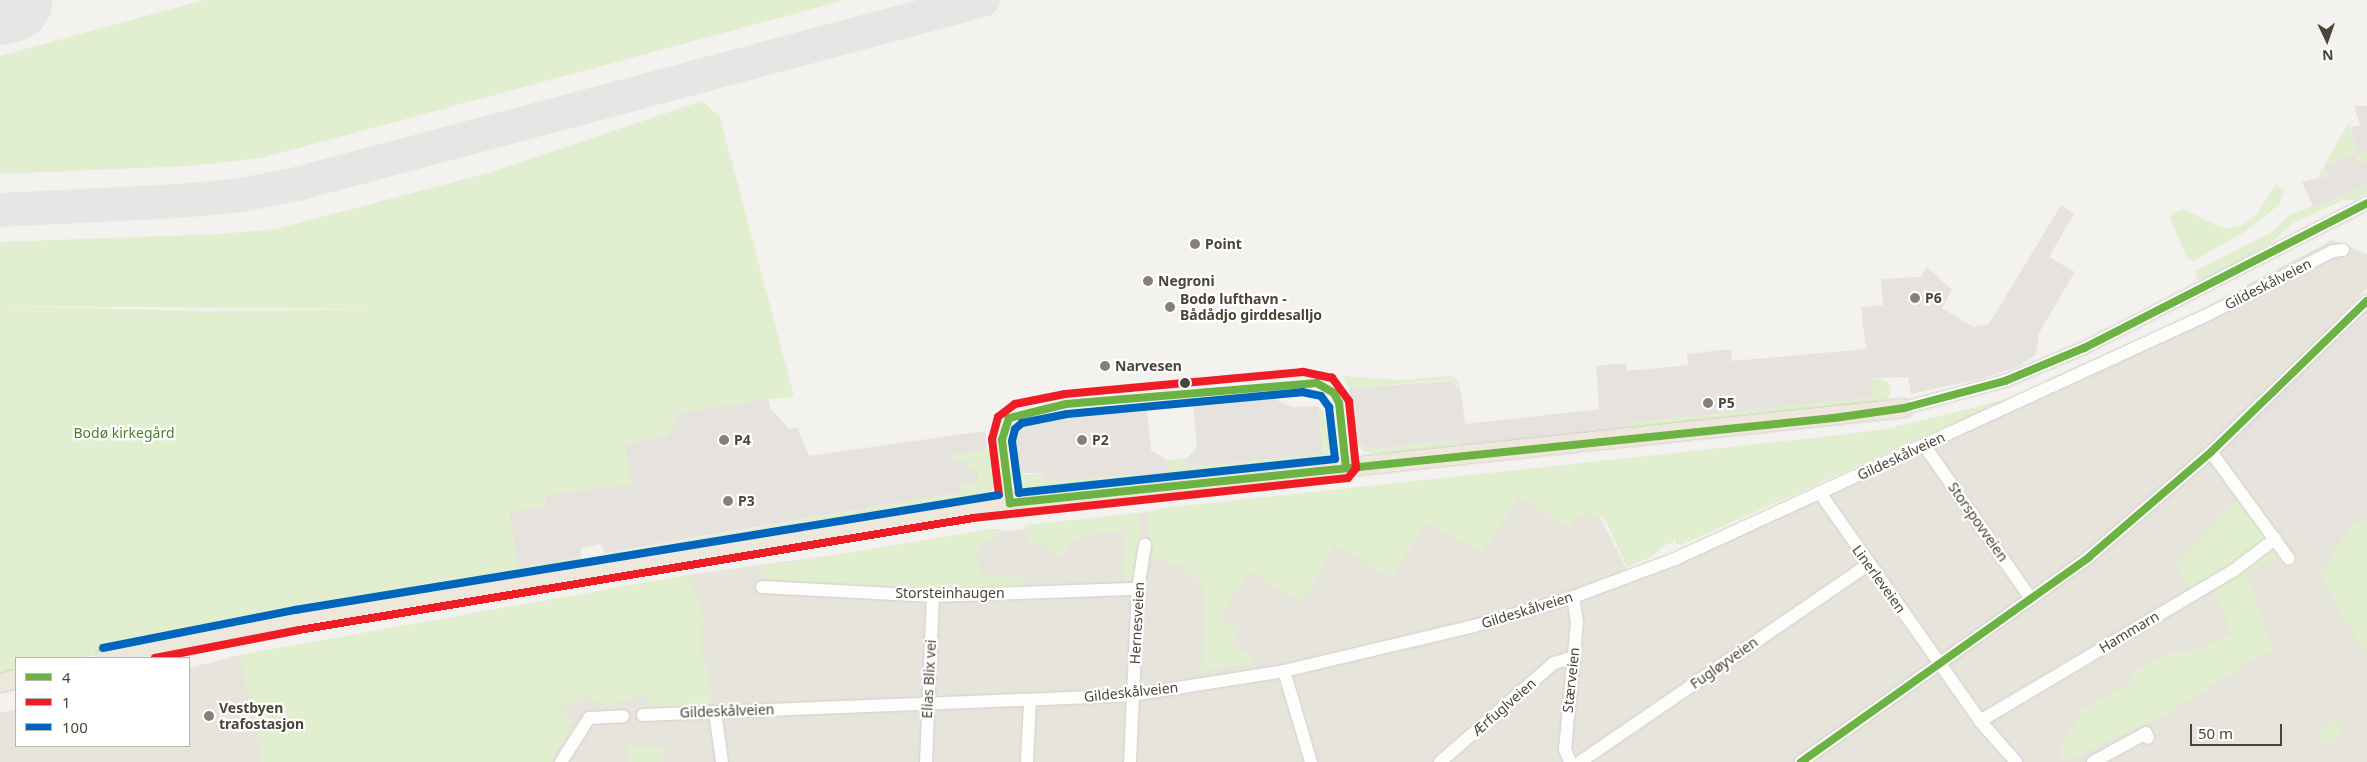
<!DOCTYPE html>
<html>
<head>
<meta charset="utf-8">
<style>
  body { margin:0 }
  #map { position:relative; width:2367px; height:762px; overflow:hidden; background:#f4f2ee; font-family:"Noto Sans",sans-serif }
  div>[style] { position:absolute }
  [style*='--x'] { left:calc(var(--x)*1px); top:calc(var(--y)*1px); width:calc(var(--w)*1px); rotate:calc(var(--a)*1deg) }
  .residential>* { inset:0; background:#e7e4dc }
  .industrial>* { inset:0; background:#e6e2de }
  .green>* { inset:0; background:#e1eecf; transform-origin:0 0 }
  .parking>* { inset:0; background:#e6e3df }
  .taxiway>* { height:34px; margin:-17px; padding:0 17px; transform-origin:17px; border-radius:17px; background:#e8e6e4 }
  .runway>* { height:84px; margin:-42px; padding:0 42px; transform-origin:42px; border-radius:42px; background:#e8e6e4 }
  .roads { filter:drop-shadow(0 0 1px #d2d0cb) drop-shadow(0 0 1px #d2d0cb) }
  .minor>* { height:12px; margin:-6px; padding:0 6px; transform-origin:6px; border-radius:6px; background:#fdfdfc }
  .highway>* { height:18px; margin:-9px; padding:0 9px; transform-origin:9px; border-radius:9px; background:#ede8db }
  .bus-1>* { height:8px; margin:-4px; padding:0 4px; transform-origin:4px; border-radius:4px; background:#6db343 }
  .bus-2>* { height:8px; margin:-4px; padding:0 4px; transform-origin:4px; border-radius:4px; background:#ee1c25 }
  .bus-3>* { height:8px; margin:-4px; padding:0 4px; transform-origin:4px; border-radius:4px; background:#0065bd }
  .dots>* { width:14px; height:14px; translate:-50% -50%; box-sizing:border-box; border:2px solid #fff; border-radius:50% }
  span { translate:-50% -50%; white-space:nowrap; text-align:center; line-height:1.15; -webkit-text-stroke:4.5px #fff; paint-order:stroke }
  .poi-label { font-size:14px; color:#4b4439; font-weight:700 }
  .left { translate:0 -50%; text-align:left }
  .street-label { font-size:14px; color:#4b4439 }
  .park-label { font-size:14px; color:#4a7f2a }
  .legend { position:absolute; left:15px; top:657px; width:175px; height:90px; box-sizing:border-box; background:#fff; border:1px solid #b7b4b0; margin:0; padding:6px 9px; list-style:none; font-size:15px; color:#4b4439 }
  .legend li { display:flex; align-items:center; gap:10px; height:25px }
  .legend b { width:25px; border:1px solid #b7b4b0 }
  .north { position:absolute; left:2302px; top:15px; width:50px; height:50px; -webkit-text-stroke:4px #fff; paint-order:stroke; rotate:177deg; font-size:14px; font-weight:700; line-height:20px; text-align:center; color:#4b4439 }
  .north::after { content:''; display:block; margin:auto; width:18px; height:22px; background:#4b4439; clip-path:polygon(50% 0,100% 100%,50% 72%,0 100%) }
  .scale { position:absolute; left:2190px; top:724px; width:92px; height:22px; box-sizing:border-box; border:2px solid #4b4439; border-top:0; padding-left:6px; font-size:15px; line-height:18px; white-space:nowrap; color:#4b4439; -webkit-text-stroke:4px #fff; paint-order:stroke }
</style>
</head>
<body>
<div id="map">
  <div class="residential">
    <div style="clip-path:polygon(2332px 240px,2367px 254px,2367px 288px,2220px 448px,2330px 567px,2367px 632px,2367px 762px,0 762px,0 713px,16px 709px,16px 746px,189px 746px,189px 668px,240px 655px,688px 575px,1159px 510px,1585px 488px,1633px 581px,1913px 454px,1961px 419px,2008px 399px,2026px 400px,2047px 380px,2175px 324px)"></div>
  </div>
  <div class="industrial">
    <div style="clip-path:polygon(2367px 301px,2367px 632px,2330px 567px,2220px 448px)"></div>
  </div>
  <div class="green">
    <div style="clip-path:polygon(204px 0,845px 0,262px 158px,188px 166px,0 174px,0 56px)"></div>
    <div style="clip-path:polygon(702px 101px,720px 117px,794px 396px,679px 413px,667px 437px,632px 484px,545px 495px,547px 507px,518px 568px,582px 557px,574px 565px,348px 602px,79px 658px,16px 658px,16px 673px,0 676px,0 306px,206px 311px,374px 309px,0 306px,0 242px,220px 234px,276px 229px,488px 173px)"></div>
    <div style="clip-path:polygon(2349px 122px,2358px 154px,2367px 152px,2367px 161px,2357px 163px,2353px 154px,2325px 166px,2328px 176px,2317px 178px)"></div>
    <div style="clip-path:polygon(2276px 184px,2284px 191px,2280px 204px,2243px 233px,2193px 261px,2187px 258px,2170px 218px,2172px 213px,2183px 209px,2216px 225px,2227px 228px,2243px 225px,2257px 214px)"></div>
    <div style="clip-path:polygon(2367px 184px,2367px 194px,2356px 200px,2344px 200px,2293px 223px,2270px 244px,2204px 281px,2196px 279px,2195px 271px,2272px 232px,2290px 215px)"></div>
    <div style="clip-path:polygon(1343px 376px,1397px 380px,1450px 376px,1458px 380px,1461px 392px,1456px 385px,1446px 380px,1349px 388px)"></div>
    <div style="clip-path:polygon(1871px 378px,1882px 379px,1890px 384px,1891px 394px,1885px 402px,1385px 457px,1384px 454px,1365px 452px,1357px 446px,1357px 440px,1369px 449px,1458px 440px,1459px 446px,1628px 428px,1627px 423px,1873px 396px)"></div>
    <div style="clip-path:polygon(2008px 399px,1681px 545px,1676px 544px,1673px 535px,1673px 543px,1665px 545px,1651px 557px,1627px 567px,1604px 518px,1585px 513px,1575px 519px,1570px 527px,1519px 498px,1482px 553px,1428px 522px,1391px 577px,1335px 546px,1302px 602px,1250px 572px,1220px 617px,1238px 631px,1231px 642px,1255px 660px,1249px 664px,1202px 670px,1203px 585px,1179px 563px,1153px 560px,1149px 544px,1149px 515px,1155px 509px,1840px 435px,1886px 429px)"></div>
    <div style="clip-path:polygon(1318px 406px,1323px 411px,1331px 444px,1330px 453px,1322px 462px,1029px 494px,1021px 493px,1013px 482px,1009px 448px,1014px 448px,1016px 468px,1023px 475px,1044px 473px,1045px 482px,1168px 471px,1167px 460px,1187px 458px,1188px 467px,1323px 454px)"></div>
    <div style="clip-path:polygon(987px 449px,997px 452px,999px 477px,991px 491px,967px 501px,621px 558px,605px 554px,962px 492px,961px 484px,976px 469px,968px 470px,954px 462px,953px 455px)"></div>
    <div style="clip-path:polygon(2238px 499px,2279px 556px,2246px 572px,2273px 648px,2168px 713px,2065px 762px,2059px 751px,2081px 711px,2128px 684px,2133px 673px,2170px 652px,2187px 654px,2232px 634px,2215px 591px,2207px 585px,2193px 591px,2175px 566px)"></div>
    <div style="clip-path:polygon(1137px 513px,1140px 529px,1135px 579px,1130px 583px,1122px 574px,1126px 540px,1121px 532px,1103px 532px,1068px 541px,1065px 556px,1058px 556px,1046px 545px,1027px 541px,1025px 529px,1025px 525px)"></div>
    <div style="clip-path:polygon(2367px 518px,2367px 651px,2346px 622px,2320px 574px,2352px 524px)"></div>
    <div style="clip-path:polygon(991px 529px,1004px 529px,981px 544px,978px 551px,976px 559px,982px 574px,1018px 577px,1026px 580px,1022px 588px,925px 588px,770px 580px,758px 572px,758px 568px)"></div>
    <div style="clip-path:polygon(688px 575px,703px 617px,701px 651px,708px 671px,712px 704px,651px 707px,643px 695px,606px 706px,588px 696px,575px 705px,565px 698px,560px 710px,572px 722px,552px 762px,262px 762px,240px 655px)"></div>
    <div style="clip-path:polygon(2334px 720px,2343px 730px,2326px 745px,2316px 733px)"></div>
    <div style="left:629px;top:746px;width:35px;height:16px"></div>
  </div>
  <div class="parking">
    <div style="clip-path:polygon(2354px 106px,2367px 106px,2367px 152px,2358px 154px,2351px 127px,2360px 125px)"></div>
    <div style="clip-path:polygon(2354px 154px,2357px 163px,2367px 161px,2367px 184px,2314px 208px,2302px 182px,2328px 176px,2325px 166px)"></div>
    <div style="clip-path:polygon(2061px 205px,2074px 214px,2049px 257px,2075px 272px,2039px 333px,2036px 355px,2017px 367px,1983px 378px,1911px 394px,1908px 377px,1871px 378px,1874px 397px,1627px 423px,1628px 428px,1459px 446px,1458px 440px,1369px 449px,1357px 440px,1349px 388px,1451px 381px,1461px 392px,1465px 424px,1599px 409px,1596px 366px,1626px 363px,1627px 371px,1688px 365px,1687px 354px,1731px 349px,1732px 361px,1866px 349px,1861px 307px,1883px 305px,1881px 279px,1920px 277px,1927px 267px,1952px 290px,1942px 308px,1973px 327px,1989px 324px)"></div>
    <div style="clip-path:polygon(1272px 398px,1292px 407px,1318px 406px,1323px 454px,1188px 467px,1187px 458px,1197px 447px,1193px 405px)"></div>
    <div style="clip-path:polygon(768px 399px,770px 408px,789px 429px,797px 427px,809px 456px,985px 431px,987px 449px,953px 455px,954px 462px,966px 460px,968px 470px,976px 469px,979px 481px,961px 484px,962px 492px,605px 553px,600px 544px,580px 548px,582px 557px,518px 568px,510px 512px,546px 507px,545px 495px,632px 484px,625px 443px,667px 437px,679px 413px)"></div>
    <div style="clip-path:polygon(1147px 409px,1151px 450px,1167px 460px,1168px 472px,1045px 482px,1044px 473px,1018px 473px,1012px 433px,1015px 433px,1015px 423px)"></div>
  </div>
  <div class="taxiway">
    <div style="--x:0;--y:210;--w:179;--a:-2.9"></div>
    <div style="--x:179;--y:201;--w:62;--a:-5.5"></div>
    <div style="--x:241;--y:195;--w:57;--a:-11.1"></div>
    <div style="--x:297;--y:184;--w:710;--a:-15.01"></div>
  </div>
  <div class="runway">
    <div style="--x:0;--y:3;--w:11;--a:-15"></div>
  </div>
  <div class="roads">
    <div class="minor">
      <div style="--x:1904;--y:408;--w:105;--a:-15"></div>
      <div style="--x:2005;--y:381;--w:86;--a:-22.7"></div>
      <div style="--x:2084;--y:348;--w:318;--a:-27.1"></div>
      <div style="--x:1924;--y:445;--w:188;--a:55.2"></div>
      <div style="--x:2211;--y:452;--w:132;--a:53.9"></div>
      <div style="--x:1820;--y:493;--w:279;--a:54.9"></div>
      <div style="--x:1980;--y:721;--w:294;--a:-30.7"></div>
      <div style="--x:2233;--y:571;--w:53;--a:-37.3"></div>
      <div style="--x:762;--y:587;--w:171;--a:3"></div>
      <div style="--x:933;--y:596;--w:205;--a:-2"></div>
      <div style="--x:1284;--y:671;--w:95;--a:73.5"></div>
      <div style="--x:715;--y:712;--w:50;--a:82"></div>
      <div style="--x:643;--y:715;--w:490;--a:-2.3"></div>
      <div style="--x:1133;--y:695;--w:153;--a:-9"></div>
      <div style="--x:1284;--y:671;--w:195;--a:-13.3"></div>
      <div style="--x:1474;--y:626;--w:103;--a:-16.3"></div>
      <div style="--x:1573;--y:597;--w:109;--a:-20.4"></div>
      <div style="--x:1675;--y:559;--w:585;--a:-24.64"></div>
      <div style="--x:2207;--y:315;--w:141;--a:-26.9"></div>
      <div style="--x:2333;--y:251;--w:10;--a:-6"></div>
      <div style="--x:1980;--y:721;--w:55;--a:48.7"></div>
      <div style="--x:561;--y:762;--w:52;--a:-57.5"></div>
      <div style="--x:589;--y:718;--w:34;--a:-3"></div>
      <div style="--x:926;--y:762;--w:166;--a:-87.6"></div>
      <div style="--x:1027;--y:762;--w:62;--a:-87.2"></div>
      <div style="--x:1130;--y:762;--w:173;--a:-87.4"></div>
      <div style="--x:1138;--y:589;--w:45;--a:-81"></div>
      <div style="--x:1440;--y:762;--w:151;--a:-41"></div>
      <div style="--x:1554;--y:663;--w:19;--a:-16"></div>
      <div style="--x:1570;--y:762;--w:14;--a:-111"></div>
      <div style="--x:1565;--y:749;--w:128;--a:-84.6"></div>
      <div style="--x:1577;--y:622;--w:25;--a:-99"></div>
      <div style="--x:1580;--y:762;--w:350;--a:-34.4"></div>
      <div style="--x:1801;--y:762;--w:354;--a:-35.4"></div>
      <div style="--x:2089;--y:557;--w:161;--a:-40.7"></div>
      <div style="--x:2211;--y:452;--w:217;--a:-44.1"></div>
      <div style="--x:2093;--y:762;--w:60;--a:-28.7"></div>
      <div style="--x:2146;--y:733;--w:5;--a:68"></div>
    </div>
    <div class="highway">
      <div style="--x:105;--y:658;--w:196;--a:-11.2"></div>
      <div style="--x:297;--y:620;--w:723;--a:-9.32"></div>
      <div style="--x:1010;--y:503;--w:899;--a:-6.07"></div>
      <div style="--x:0;--y:683;--w:16;--a:-14"></div>
    </div>
  </div>
  <div class="bus-1">
    <div style="--x:1346;--y:468;--w:65;--a:-96.1"></div>
    <div style="--x:1339;--y:403;--w:11;--a:-117"></div>
    <div style="--x:1334;--y:393;--w:20;--a:-150"></div>
    <div style="--x:1317;--y:383;--w:252;--a:175.2"></div>
    <div style="--x:1066;--y:404;--w:59;--a:166.2"></div>
    <div style="--x:1009;--y:418;--w:23;--a:108"></div>
    <div style="--x:1002;--y:440;--w:64;--a:82.8"></div>
    <div style="--x:1010;--y:503;--w:828;--a:-5.89"></div>
    <div style="--x:1834;--y:418;--w:71;--a:-8.1"></div>
    <div style="--x:1904;--y:408;--w:105;--a:-15"></div>
    <div style="--x:2005;--y:381;--w:86;--a:-22.7"></div>
    <div style="--x:2084;--y:348;--w:318;--a:-27.1"></div>
    <div style="--x:1801;--y:762;--w:354;--a:-35.4"></div>
    <div style="--x:2089;--y:557;--w:161;--a:-40.7"></div>
    <div style="--x:2211;--y:452;--w:217;--a:-44.1"></div>
  </div>
  <div class="bus-2">
    <div style="--x:155;--y:658;--w:147;--a:-11"></div>
    <div style="--x:299;--y:630;--w:683;--a:-9.43"></div>
    <div style="--x:973;--y:518;--w:377;--a:-6.1"></div>
    <div style="--x:1348;--y:478;--w:13;--a:-51"></div>
    <div style="--x:1356;--y:468;--w:67;--a:-96"></div>
    <div style="--x:1349;--y:401;--w:29;--a:-126"></div>
    <div style="--x:1332;--y:378;--w:30;--a:-168"></div>
    <div style="--x:1303;--y:372;--w:239;--a:174.7"></div>
    <div style="--x:1065;--y:394;--w:51;--a:168.7"></div>
    <div style="--x:1015;--y:404;--w:21;--a:143"></div>
    <div style="--x:998;--y:417;--w:23;--a:105"></div>
    <div style="--x:992;--y:439;--w:56;--a:82.9"></div>
  </div>
  <div class="bus-3">
    <div style="--x:1302;--y:392;--w:19;--a:12"></div>
    <div style="--x:1321;--y:396;--w:14;--a:54"></div>
    <div style="--x:1329;--y:407;--w:52;--a:83.4"></div>
    <div style="--x:1335;--y:459;--w:318;--a:173.9"></div>
    <div style="--x:1019;--y:493;--w:52;--a:-97.7"></div>
    <div style="--x:1012;--y:441;--w:12;--a:-76"></div>
    <div style="--x:1015;--y:429;--w:9;--a:-41"></div>
    <div style="--x:1022;--y:423;--w:46;--a:-11.3"></div>
    <div style="--x:1067;--y:414;--w:236;--a:-5.3"></div>
    <div style="--x:103;--y:648;--w:196;--a:-11.2"></div>
    <div style="--x:295;--y:610;--w:713;--a:-9.28"></div>
  </div>
  <div class="dots">
    <div style="left:1195px;top:244px;background:#868178"></div>
    <div style="left:1148px;top:281px;background:#868178"></div>
    <div style="left:1915px;top:298px;background:#868178"></div>
    <div style="left:1170px;top:307px;background:#868178"></div>
    <div style="left:1105px;top:366px;background:#868178"></div>
    <div style="left:1185px;top:383px;background:#4b4439"></div>
    <div style="left:1708px;top:403px;background:#868178"></div>
    <div style="left:724px;top:440px;background:#868178"></div>
    <div style="left:1082px;top:440px;background:#868178"></div>
    <div style="left:728px;top:501px;background:#868178"></div>
    <div style="left:209px;top:716px;background:#868178"></div>
  </div>
  <div class="poi-label">
    <span class="left" style="left:1205px;top:244px">Point</span>
    <span class="left" style="left:1158px;top:281px">Negroni</span>
    <span class="left" style="left:1925px;top:298px">P6</span>
    <span class="left" style="left:1180px;top:307px">Bodø lufthavn -<br>Bådådjo girddesalljo</span>
    <span class="left" style="left:1115px;top:366px">Narvesen</span>
    <span class="left" style="left:1718px;top:403px">P5</span>
    <span class="left" style="left:734px;top:440px">P4</span>
    <span class="left" style="left:1092px;top:440px">P2</span>
    <span class="left" style="left:738px;top:501px">P3</span>
    <span class="left" style="left:219px;top:716px">Vestbyen<br>trafostasjon</span>
  </div>
  <div class="street-label">
    <span style="left:2268px;top:284px;rotate:-27deg">Gildeskålveien</span>
    <span style="left:1901px;top:456px;rotate:-25deg">Gildeskålveien</span>
    <span style="left:1978px;top:522px;rotate:55deg">Storspovveien</span>
    <span style="left:1879px;top:579px;rotate:54deg">Linerleveien</span>
    <span style="left:950px;top:593px">Storsteinhaugen</span>
    <span style="left:1527px;top:610px;rotate:-17deg">Gildeskålveien</span>
    <span style="left:1137px;top:623px;rotate:-87deg">Hernesveien</span>
    <span style="left:2129px;top:632px;rotate:-31deg">Hammarn</span>
    <span style="left:1724px;top:663px;rotate:-35deg">Fugløyveien</span>
    <span style="left:929px;top:679px;rotate:-87deg">Elias Blix vei</span>
    <span style="left:1571px;top:680px;rotate:-84deg">Stærveien</span>
    <span style="left:1131px;top:692px;rotate:-6deg">Gildeskålveien</span>
    <span style="left:1504px;top:707px;rotate:-41deg">Ærfuglveien</span>
    <span style="left:727px;top:711px;rotate:-2deg">Gildeskålveien</span>
  </div>
  <div class="park-label">
    <span style="left:124px;top:433px">Bodø kirkegård</span>
  </div>
  <ul class="legend">
  <li><b style="height:6px;background:#6db343"></b>4</li>
  <li><b style="height:6px;background:#ee1c25"></b>1</li>
  <li><b style="height:6px;background:#0065bd"></b>100</li>
  </ul>
  <div class="north">N</div>
  <div class="scale">50 m</div>
</div>
</body>
</html>
